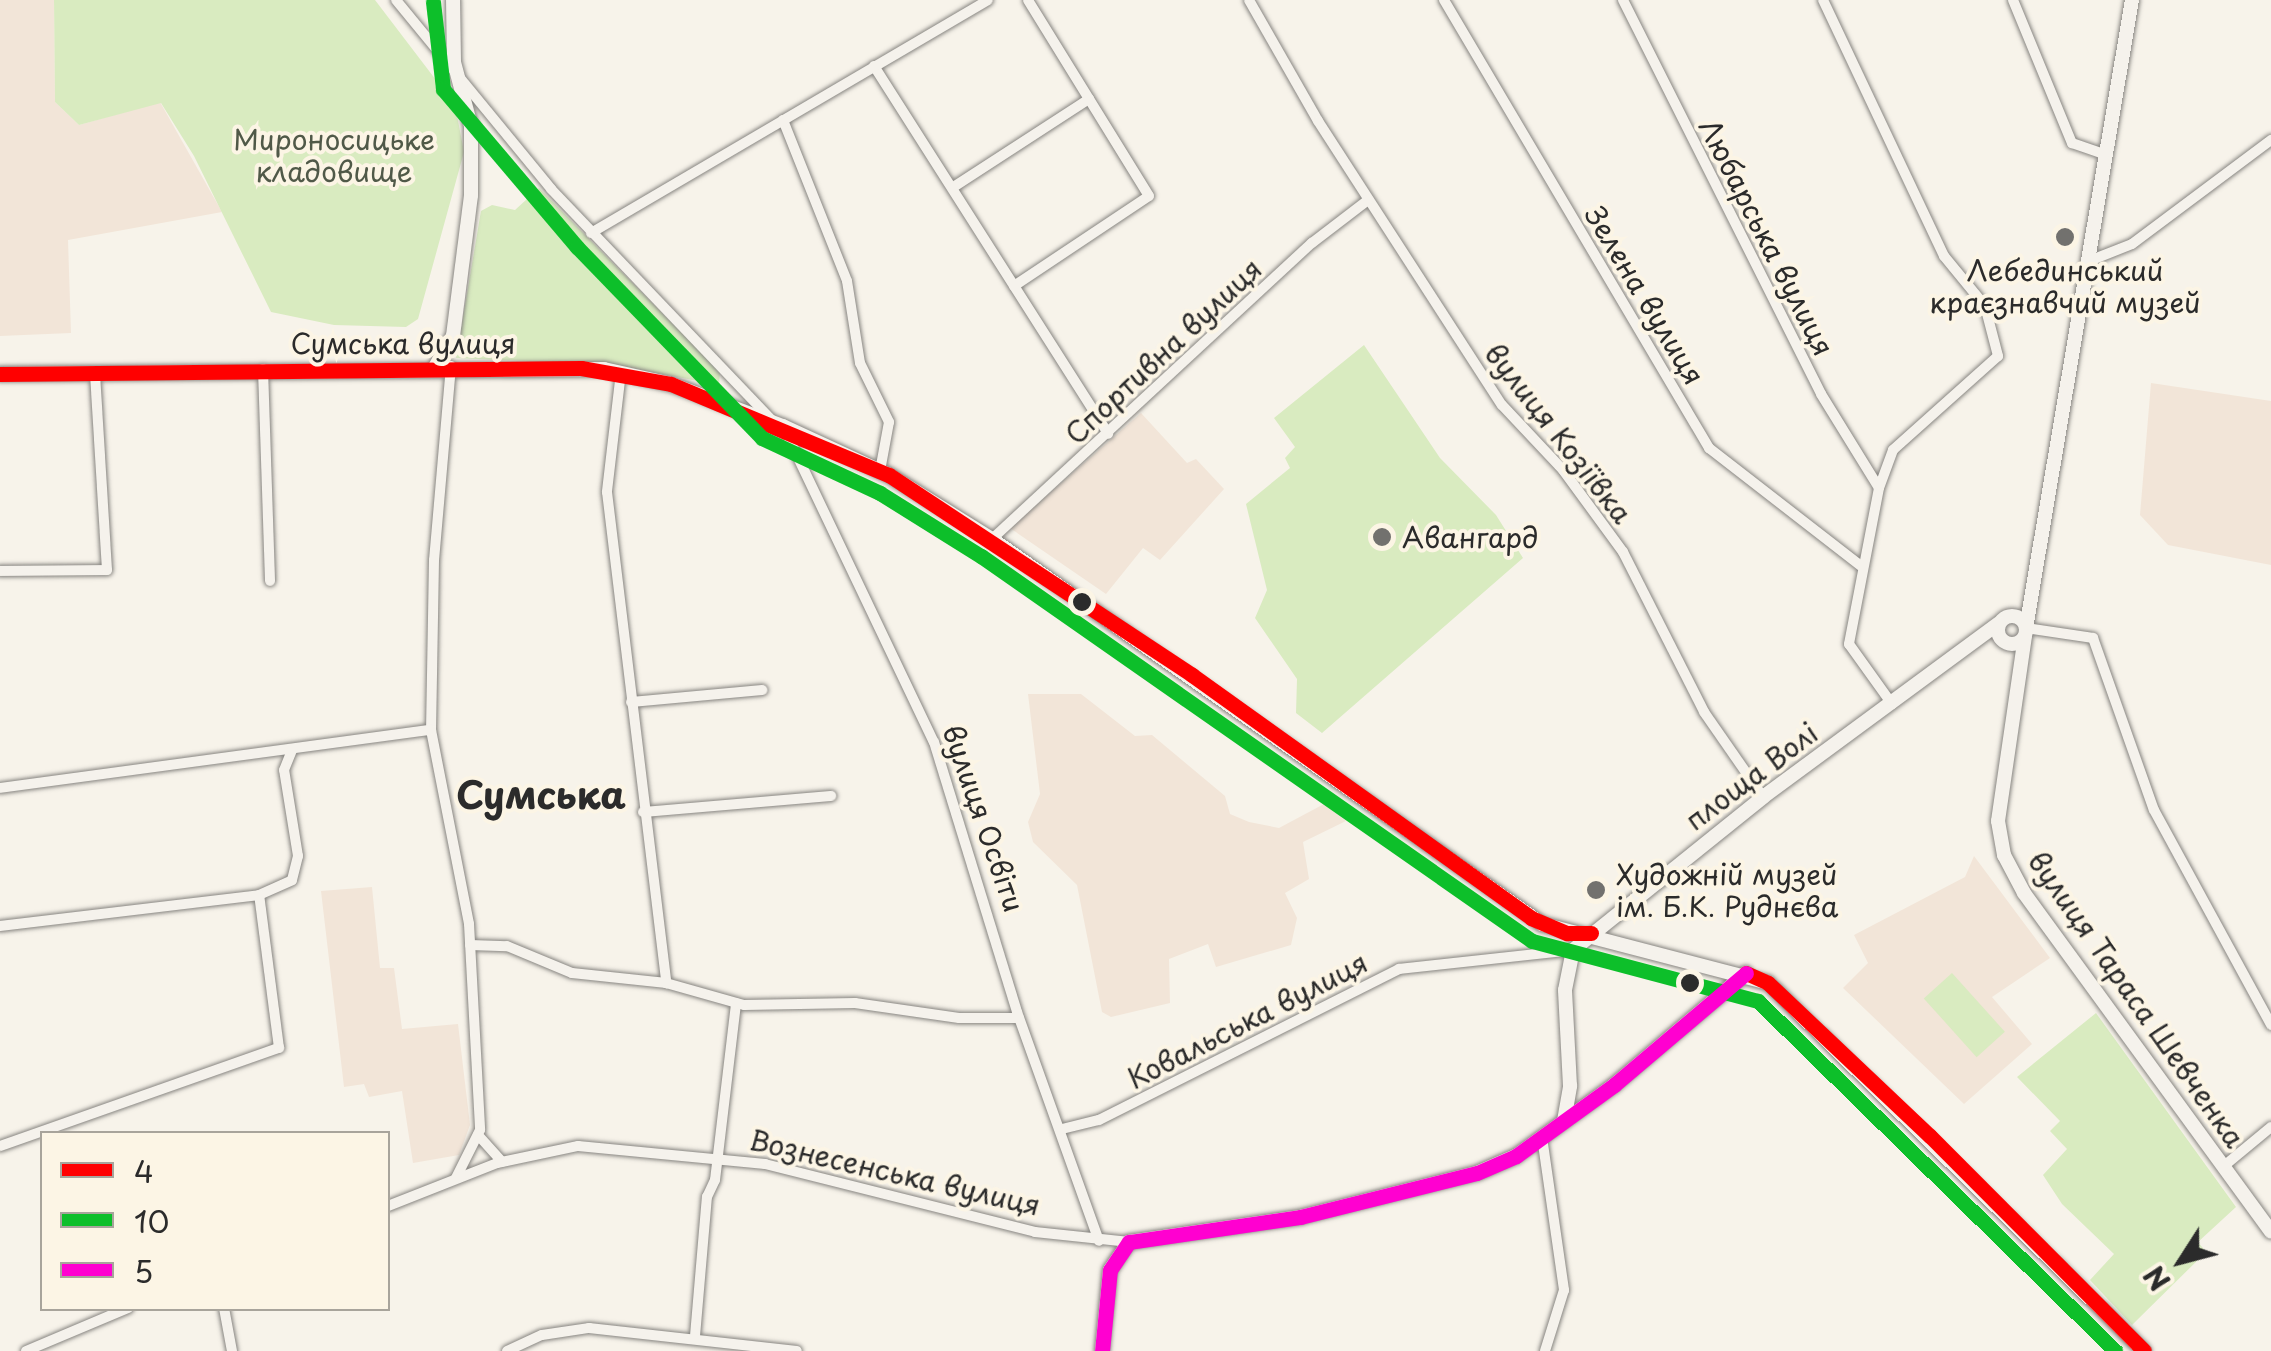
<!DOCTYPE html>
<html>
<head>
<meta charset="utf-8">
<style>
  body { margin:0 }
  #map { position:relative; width:2271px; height:1351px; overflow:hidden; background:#f7f3ea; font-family:"Playpen Sans",sans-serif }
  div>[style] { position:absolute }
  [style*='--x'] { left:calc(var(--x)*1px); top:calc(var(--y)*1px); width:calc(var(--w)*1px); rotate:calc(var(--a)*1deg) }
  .built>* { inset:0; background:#f2e5d8 }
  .green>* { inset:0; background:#d9ebc0; transform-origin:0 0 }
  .roads { filter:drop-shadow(0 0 2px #878581) drop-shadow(0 0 2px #878581) }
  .street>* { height:10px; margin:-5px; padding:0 5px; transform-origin:5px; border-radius:5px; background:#f5f2ec }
  .secondary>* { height:14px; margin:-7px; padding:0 7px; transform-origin:7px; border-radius:7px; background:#f5f2ec }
  .secondary>.ring { margin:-7px; padding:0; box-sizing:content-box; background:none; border:14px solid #f5f2ec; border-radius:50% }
  .bus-1>* { height:15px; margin:-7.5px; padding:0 7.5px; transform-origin:7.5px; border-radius:7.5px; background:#f00 }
  .bus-2>* { height:15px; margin:-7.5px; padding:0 7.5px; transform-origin:7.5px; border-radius:7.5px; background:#0dbf2a }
  .bus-3>* { height:15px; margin:-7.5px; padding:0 7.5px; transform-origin:7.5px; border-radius:7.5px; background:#ff00d0 }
  .dots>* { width:28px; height:28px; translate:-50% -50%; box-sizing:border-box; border:5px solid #fcf5e5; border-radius:50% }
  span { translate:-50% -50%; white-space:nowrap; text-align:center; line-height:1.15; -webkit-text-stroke:8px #fcf5e5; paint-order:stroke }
  .park-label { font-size:28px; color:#505948 }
  .street-label { font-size:28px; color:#2b2b2b }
  .poi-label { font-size:28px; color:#2b2b2b }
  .left { translate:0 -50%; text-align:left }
  .district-label { font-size:38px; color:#2b2b2b; font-weight:700 }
  .legend { position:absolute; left:40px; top:1131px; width:350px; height:180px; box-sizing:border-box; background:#fcf5e5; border:2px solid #a8a49b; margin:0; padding:12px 18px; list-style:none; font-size:30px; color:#2b2b2b }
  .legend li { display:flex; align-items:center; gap:20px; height:50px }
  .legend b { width:50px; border:2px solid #a8a49b }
  .north { position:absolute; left:2131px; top:1211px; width:100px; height:100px; -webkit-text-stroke:8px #fcf5e5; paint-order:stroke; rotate:234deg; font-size:28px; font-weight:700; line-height:40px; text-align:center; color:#2b2b2b }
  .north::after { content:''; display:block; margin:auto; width:35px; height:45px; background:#2b2b2b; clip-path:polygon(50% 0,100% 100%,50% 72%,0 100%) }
</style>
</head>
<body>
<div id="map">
  <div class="built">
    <div style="clip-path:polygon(0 0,54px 0,55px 102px,79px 125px,160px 102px,222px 212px,68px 240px,71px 333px,0 336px)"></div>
    <div style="clip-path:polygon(2151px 383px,2271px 401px,2271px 565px,2168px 545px,2140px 515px)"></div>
    <div style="clip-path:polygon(1141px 413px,1187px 463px,1196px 459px,1224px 489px,1160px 560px,1143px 548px,1106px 594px,1010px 528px)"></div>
    <div style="clip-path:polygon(1028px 694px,1081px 694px,1135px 736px,1152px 735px,1225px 796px,1230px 814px,1249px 822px,1279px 828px,1324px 804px,1346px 821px,1303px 842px,1309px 879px,1285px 893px,1297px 918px,1291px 945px,1216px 967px,1208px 944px,1169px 959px,1170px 1003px,1111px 1017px,1102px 1012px,1077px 885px,1033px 842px,1028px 822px,1040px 794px)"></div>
    <div style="clip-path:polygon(1974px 856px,2050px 958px,1992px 997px,2032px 1044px,1964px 1104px,1843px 988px,1868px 963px,1854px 935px,1965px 877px)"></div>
    <div style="clip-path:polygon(372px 887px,380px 968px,394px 968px,402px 1029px,458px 1024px,470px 1125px,459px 1155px,413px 1163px,402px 1091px,369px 1097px,364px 1084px,344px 1087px,321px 891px)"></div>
  </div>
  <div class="green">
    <div style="clip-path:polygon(54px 0,375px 0,455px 105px,464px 152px,418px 319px,406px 327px,334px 325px,271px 312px,194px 156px,161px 103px,79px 125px,55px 102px)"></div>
    <div style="clip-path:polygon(539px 188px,720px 372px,719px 385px,615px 365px,456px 358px,481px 211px,492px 205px,515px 210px)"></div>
    <div style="clip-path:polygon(1364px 345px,1440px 458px,1496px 515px,1523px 558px,1322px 733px,1296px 713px,1297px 679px,1255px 618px,1267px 590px,1246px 504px,1290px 468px,1285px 458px,1295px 447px,1274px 418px)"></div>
    <div style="left:1952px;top:973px;width:79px;height:38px;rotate:48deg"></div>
    <div style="clip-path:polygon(2096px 1013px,2236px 1207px,2198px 1242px,2206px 1252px,2132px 1325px,2090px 1280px,2114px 1254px,2062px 1204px,2043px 1175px,2067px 1149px,2050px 1131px,2060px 1121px,2017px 1077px)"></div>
  </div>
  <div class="roads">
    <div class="street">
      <div style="--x:396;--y:0;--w:244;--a:50.6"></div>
      <div style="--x:551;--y:189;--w:323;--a:46.3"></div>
      <div style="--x:1249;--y:0;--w:139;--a:60.3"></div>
      <div style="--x:1318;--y:121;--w:338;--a:57.1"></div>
      <div style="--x:1502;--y:405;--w:89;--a:46.8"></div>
      <div style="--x:1563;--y:470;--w:102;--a:53.8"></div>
      <div style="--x:1623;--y:552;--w:179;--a:63.1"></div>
      <div style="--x:1704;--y:712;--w:103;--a:55.2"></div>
      <div style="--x:1444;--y:0;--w:521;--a:59.39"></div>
      <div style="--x:1709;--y:448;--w:192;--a:37.8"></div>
      <div style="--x:1623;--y:0;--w:441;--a:63.3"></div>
      <div style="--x:1821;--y:394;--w:110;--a:58.3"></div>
      <div style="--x:1823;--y:0;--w:283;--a:64.7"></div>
      <div style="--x:1944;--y:256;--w:65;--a:50.6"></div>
      <div style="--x:1985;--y:306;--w:52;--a:75.4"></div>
      <div style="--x:1998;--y:356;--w:141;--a:138.2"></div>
      <div style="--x:1893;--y:450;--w:40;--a:110.2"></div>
      <div style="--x:1879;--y:488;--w:159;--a:100.9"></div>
      <div style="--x:1849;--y:644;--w:74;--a:54.4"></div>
      <div style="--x:2013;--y:0;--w:155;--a:67.6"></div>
      <div style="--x:2072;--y:143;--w:36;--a:19"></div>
      <div style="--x:874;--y:66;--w:436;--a:57.5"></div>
      <div style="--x:783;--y:120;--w:173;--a:68.3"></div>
      <div style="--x:847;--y:281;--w:83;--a:81"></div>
      <div style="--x:860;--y:363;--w:66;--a:63.8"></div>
      <div style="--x:889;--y:422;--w:50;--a:100.4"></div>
      <div style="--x:955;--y:186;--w:160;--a:-33"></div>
      <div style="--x:591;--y:233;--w:460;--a:-30.4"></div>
      <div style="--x:2089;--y:261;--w:46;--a:-21.6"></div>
      <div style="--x:2132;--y:244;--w:174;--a:-36.8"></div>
      <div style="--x:1014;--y:286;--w:162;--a:-33.7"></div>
      <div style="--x:1149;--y:196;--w:230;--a:-121.7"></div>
      <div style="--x:451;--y:366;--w:195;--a:95"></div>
      <div style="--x:434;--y:560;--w:170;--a:91"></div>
      <div style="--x:431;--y:730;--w:198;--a:78.9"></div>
      <div style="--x:469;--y:924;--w:206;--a:86.9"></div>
      <div style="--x:480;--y:1130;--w:54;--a:116.6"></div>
      <div style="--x:263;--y:369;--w:212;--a:88.1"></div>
      <div style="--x:621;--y:372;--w:121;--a:96.7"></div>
      <div style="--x:607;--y:492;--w:495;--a:83.1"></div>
      <div style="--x:783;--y:426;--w:350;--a:64.5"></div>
      <div style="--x:934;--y:742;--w:282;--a:72.9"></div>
      <div style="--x:1017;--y:1012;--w:243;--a:70.3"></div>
      <div style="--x:992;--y:539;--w:436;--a:-42.8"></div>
      <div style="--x:1312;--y:243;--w:71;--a:-37.5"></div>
      <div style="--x:0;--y:571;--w:107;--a:-0.5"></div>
      <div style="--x:107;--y:570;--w:198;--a:-93.5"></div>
      <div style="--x:2026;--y:628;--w:68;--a:8.5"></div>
      <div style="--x:2093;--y:638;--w:182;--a:70.5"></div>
      <div style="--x:2154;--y:810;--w:245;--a:61.4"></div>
      <div style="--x:631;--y:702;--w:132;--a:-5.2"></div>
      <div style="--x:0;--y:788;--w:435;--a:-7.7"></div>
      <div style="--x:643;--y:812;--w:189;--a:-4.9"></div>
      <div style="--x:0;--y:926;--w:261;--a:-6.8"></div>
      <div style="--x:259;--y:895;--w:36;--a:-24"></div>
      <div style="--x:292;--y:880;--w:25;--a:-76"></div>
      <div style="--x:298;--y:856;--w:87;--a:-99.2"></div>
      <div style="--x:284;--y:770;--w:22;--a:-68"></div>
      <div style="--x:470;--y:945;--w:37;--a:2"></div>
      <div style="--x:507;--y:946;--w:70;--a:22.6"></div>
      <div style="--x:572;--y:973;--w:95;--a:6.1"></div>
      <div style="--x:666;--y:983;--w:81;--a:15.8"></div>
      <div style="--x:744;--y:1005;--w:111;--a:-1"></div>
      <div style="--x:855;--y:1003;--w:105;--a:8.2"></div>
      <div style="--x:959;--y:1018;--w:60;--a:0"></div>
      <div style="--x:1062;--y:1129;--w:38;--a:-14"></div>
      <div style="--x:1099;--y:1120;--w:336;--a:-26.7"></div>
      <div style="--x:1399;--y:969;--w:175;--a:-6.2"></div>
      <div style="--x:478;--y:1135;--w:36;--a:48"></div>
      <div style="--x:1542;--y:1137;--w:155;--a:81.8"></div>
      <div style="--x:1564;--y:1290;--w:64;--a:107.3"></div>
      <div style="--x:0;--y:1146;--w:296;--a:-19.4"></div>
      <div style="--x:279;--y:1048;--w:154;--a:-97.4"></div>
      <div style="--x:2224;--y:1166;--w:61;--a:-39.7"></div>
      <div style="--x:388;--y:1206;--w:117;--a:-21.5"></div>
      <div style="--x:497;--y:1163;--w:83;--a:-11.9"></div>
      <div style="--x:578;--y:1146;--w:188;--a:5.5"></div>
      <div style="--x:765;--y:1164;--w:278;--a:14.1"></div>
      <div style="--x:1035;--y:1232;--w:95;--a:6.1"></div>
      <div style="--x:224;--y:1308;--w:44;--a:79.5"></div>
      <div style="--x:695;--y:1336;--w:140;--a:-85.1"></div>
      <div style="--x:707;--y:1197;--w:19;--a:-65"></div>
      <div style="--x:715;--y:1180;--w:178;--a:-83.2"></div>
      <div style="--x:26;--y:1351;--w:111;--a:-22.9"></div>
      <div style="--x:507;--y:1351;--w:38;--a:-25"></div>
      <div style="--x:542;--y:1335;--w:48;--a:-8.5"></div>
      <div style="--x:589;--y:1328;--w:209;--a:6.3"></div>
    </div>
    <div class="secondary">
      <div style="--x:435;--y:367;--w:36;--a:-60"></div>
      <div style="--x:453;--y:336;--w:142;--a:-82.7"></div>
      <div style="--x:471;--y:195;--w:69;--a:-90"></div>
      <div style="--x:471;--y:126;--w:66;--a:-104.9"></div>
      <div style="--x:454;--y:62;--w:62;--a:-90.9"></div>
      <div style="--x:0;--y:374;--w:604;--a:-0.47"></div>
      <div style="--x:604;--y:369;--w:69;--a:12.6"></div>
      <div style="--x:671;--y:384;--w:120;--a:20.6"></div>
      <div style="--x:783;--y:426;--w:117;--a:24.8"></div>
      <div style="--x:889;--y:475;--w:121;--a:31.9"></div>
      <div style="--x:992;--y:539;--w:671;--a:34.99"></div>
      <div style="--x:1542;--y:924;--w:234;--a:14.6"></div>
      <div style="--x:1768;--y:983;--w:526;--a:44.38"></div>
      <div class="ring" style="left:1998px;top:616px;width:14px;height:14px"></div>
      <div style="--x:2026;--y:628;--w:637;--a:-80.42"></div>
      <div style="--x:2025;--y:636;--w:187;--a:98.3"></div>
      <div style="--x:1998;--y:821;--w:35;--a:80"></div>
      <div style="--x:2004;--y:855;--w:43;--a:62.2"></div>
      <div style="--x:2024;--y:893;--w:419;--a:53.9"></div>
      <div style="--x:1564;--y:1121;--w:36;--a:-80"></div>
      <div style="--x:1570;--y:1086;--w:96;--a:-93"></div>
      <div style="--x:1565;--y:990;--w:41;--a:-78.7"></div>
      <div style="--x:1573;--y:950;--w:244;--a:-38.8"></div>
      <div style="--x:1763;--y:797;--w:292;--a:-36.4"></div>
      <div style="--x:1102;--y:1351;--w:81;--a:-84.4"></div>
      <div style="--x:1110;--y:1270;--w:34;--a:-56"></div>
      <div style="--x:1129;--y:1242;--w:173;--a:-8.3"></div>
      <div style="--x:1300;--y:1217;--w:182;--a:-14"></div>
      <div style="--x:1477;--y:1173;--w:43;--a:-23.6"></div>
      <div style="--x:1516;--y:1156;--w:121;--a:-35.9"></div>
      <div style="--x:1614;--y:1085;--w:173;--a:-40.3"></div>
    </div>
  </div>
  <div class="bus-1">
    <div style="--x:0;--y:374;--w:581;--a:-0.59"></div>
    <div style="--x:581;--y:368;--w:91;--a:10.1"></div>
    <div style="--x:671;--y:384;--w:236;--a:22.7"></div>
    <div style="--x:889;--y:475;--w:363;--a:33.4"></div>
    <div style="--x:1192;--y:675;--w:417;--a:35.6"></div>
    <div style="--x:1531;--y:918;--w:39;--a:23"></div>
    <div style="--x:1567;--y:933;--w:24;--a:0"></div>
    <div style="--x:1746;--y:973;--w:24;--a:24"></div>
    <div style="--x:1768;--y:983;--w:223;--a:43.4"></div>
    <div style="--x:1930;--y:1136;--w:303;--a:45.1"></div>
  </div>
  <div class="bus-2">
    <div style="--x:433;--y:2;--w:88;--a:83.4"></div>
    <div style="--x:443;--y:89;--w:207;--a:49.7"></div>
    <div style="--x:577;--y:247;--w:266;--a:45.9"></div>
    <div style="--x:762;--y:438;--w:130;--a:25"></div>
    <div style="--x:880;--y:493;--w:119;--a:32"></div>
    <div style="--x:981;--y:556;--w:672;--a:34.94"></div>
    <div style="--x:1532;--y:941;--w:234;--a:14.9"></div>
    <div style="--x:1758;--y:1001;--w:500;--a:44.4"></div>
  </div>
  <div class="bus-3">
    <div style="--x:1102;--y:1351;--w:81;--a:-84.4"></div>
    <div style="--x:1110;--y:1270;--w:34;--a:-56"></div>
    <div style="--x:1129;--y:1242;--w:173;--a:-8.3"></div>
    <div style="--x:1300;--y:1217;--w:182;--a:-14"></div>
    <div style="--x:1477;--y:1173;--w:43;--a:-23.6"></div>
    <div style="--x:1516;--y:1156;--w:121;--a:-35.9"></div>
    <div style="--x:1614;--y:1085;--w:173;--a:-40.3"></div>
  </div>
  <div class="dots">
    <div style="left:2065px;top:237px;background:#72716e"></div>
    <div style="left:1382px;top:537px;background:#72716e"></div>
    <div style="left:1082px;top:602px;background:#2b2b2b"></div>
    <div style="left:1596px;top:890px;background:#72716e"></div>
    <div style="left:1690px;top:983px;background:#2b2b2b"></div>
  </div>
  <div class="park-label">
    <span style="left:334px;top:155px">Мироносицьке<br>кладовище</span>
  </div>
  <div class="street-label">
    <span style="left:1767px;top:237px;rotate:63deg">Любарська вулиця</span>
    <span style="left:1645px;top:295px;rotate:59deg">Зелена вулиця</span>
    <span style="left:403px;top:343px">Сумська вулиця</span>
    <span style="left:1163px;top:351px;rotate:-43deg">Спортивна вулиця</span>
    <span style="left:1559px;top:433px;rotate:52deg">вулиця Козіївка</span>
    <span style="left:1751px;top:776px;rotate:-37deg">площа Волі</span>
    <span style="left:984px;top:818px;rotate:71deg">вулиця Освіти</span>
    <span style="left:2137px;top:999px;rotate:55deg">вулиця Тараса Шевченка</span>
    <span style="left:1247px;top:1020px;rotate:-27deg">Ковальська вулиця</span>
    <span style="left:895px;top:1172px;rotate:13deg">Вознесенська вулиця</span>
  </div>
  <div class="poi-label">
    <span style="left:2065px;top:286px">Лебединський<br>краєзнавчий музей</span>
    <span class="left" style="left:1402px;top:537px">Авангард</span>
    <span class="left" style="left:1616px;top:890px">Художній музей<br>ім. Б.К. Руднєва</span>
  </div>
  <div class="district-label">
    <span style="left:541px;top:794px">Сумська</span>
  </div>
  <ul class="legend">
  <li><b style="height:12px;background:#f00"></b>4</li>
  <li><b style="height:12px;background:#0dbf2a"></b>10</li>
  <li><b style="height:12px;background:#ff00d0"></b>5</li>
  </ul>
  <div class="north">N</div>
</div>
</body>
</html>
